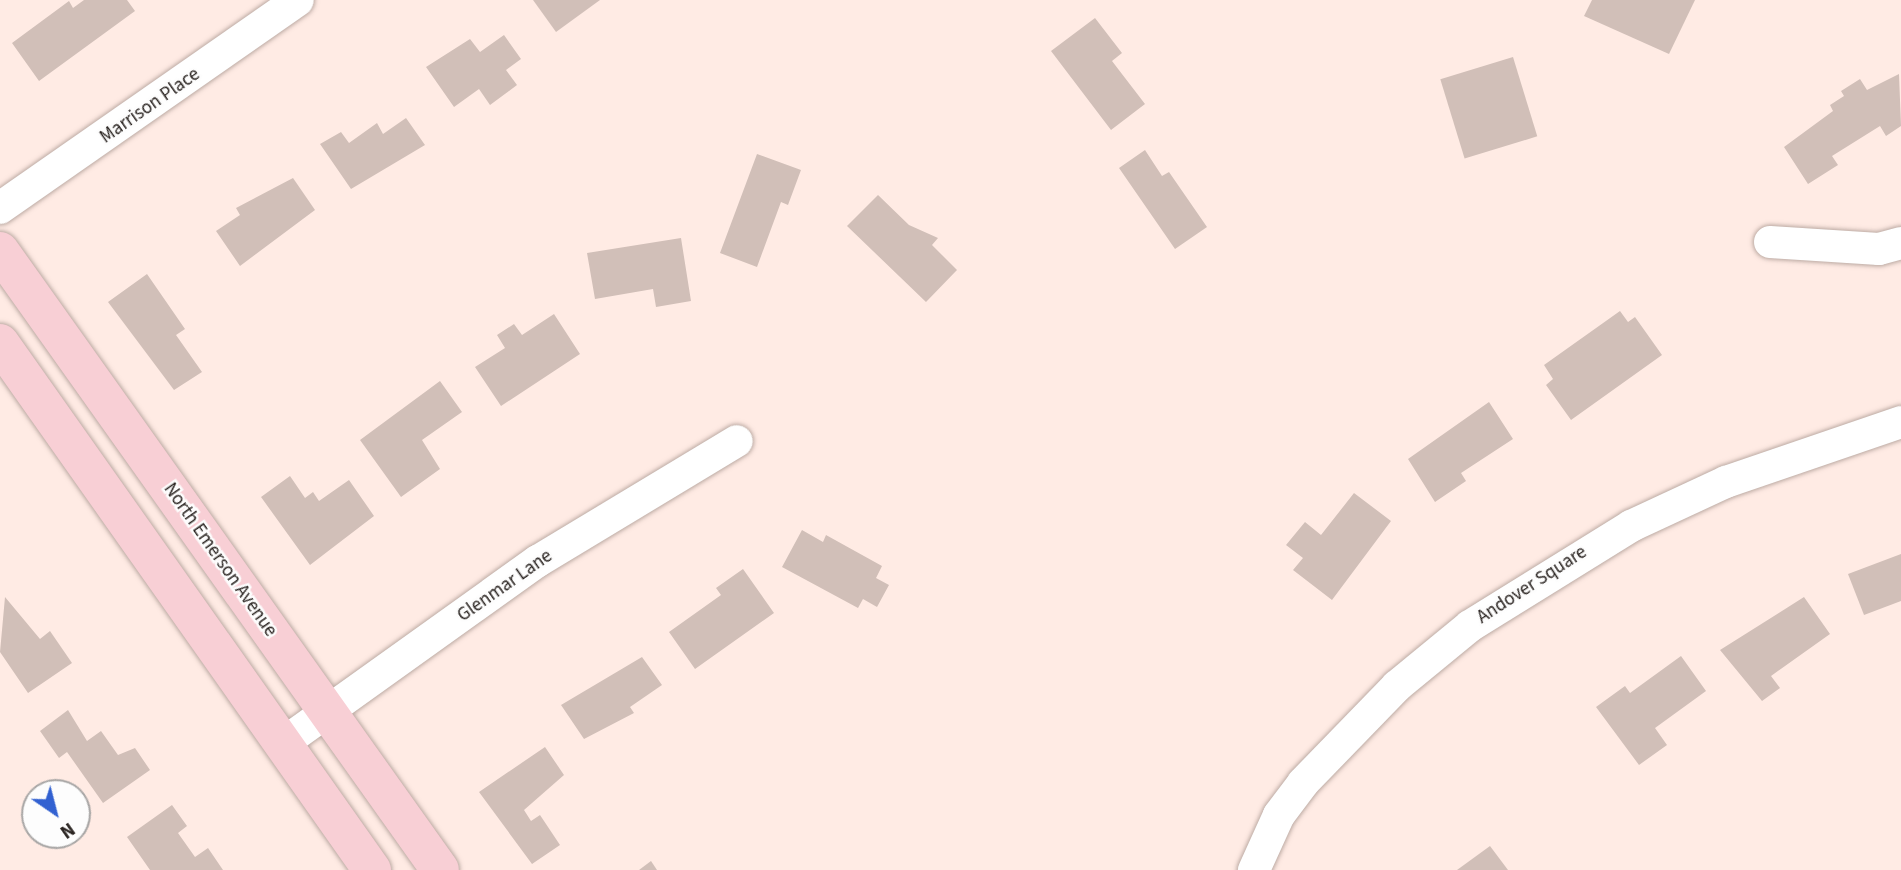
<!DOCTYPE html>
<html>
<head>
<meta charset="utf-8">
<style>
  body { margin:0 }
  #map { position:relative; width:1901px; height:870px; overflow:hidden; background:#ffebe4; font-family:"Source Sans 3",sans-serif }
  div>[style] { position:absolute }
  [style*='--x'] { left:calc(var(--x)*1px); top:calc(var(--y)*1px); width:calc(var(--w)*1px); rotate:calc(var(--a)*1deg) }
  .building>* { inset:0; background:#d1bfb8; transform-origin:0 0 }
  .roads { filter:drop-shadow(0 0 2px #bdaba4) drop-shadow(0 0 2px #bdaba4) }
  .street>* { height:32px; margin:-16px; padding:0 16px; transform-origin:16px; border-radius:16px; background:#fff }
  .primary>* { height:38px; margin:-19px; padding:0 19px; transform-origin:19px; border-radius:19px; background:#f8cfd5 }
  span { translate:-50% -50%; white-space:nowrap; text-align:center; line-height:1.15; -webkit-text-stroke:5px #fdfdfd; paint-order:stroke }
  .street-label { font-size:19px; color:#292320 }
  .north { position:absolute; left:21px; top:779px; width:70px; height:70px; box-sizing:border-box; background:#fdfdfd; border:2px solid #a8a6a5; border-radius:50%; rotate:145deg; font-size:19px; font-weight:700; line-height:28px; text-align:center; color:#292320 }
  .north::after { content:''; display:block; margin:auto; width:24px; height:32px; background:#3261d1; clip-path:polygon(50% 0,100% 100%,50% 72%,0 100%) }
</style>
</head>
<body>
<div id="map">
  <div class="building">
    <div style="clip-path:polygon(84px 0,127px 0,135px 11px,39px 81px,12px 43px,69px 1px,73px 8px)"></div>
    <div style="clip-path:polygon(533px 0,600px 0,556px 32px)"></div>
    <div style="clip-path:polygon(1592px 0,1695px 0,1669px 54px,1584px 16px)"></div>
    <div style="clip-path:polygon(1095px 18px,1122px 53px,1112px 61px,1145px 104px,1111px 130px,1051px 51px)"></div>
    <div style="clip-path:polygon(504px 35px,521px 59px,506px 70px,517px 85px,490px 105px,479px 89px,454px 107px,426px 67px,470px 39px,480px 52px)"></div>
    <div style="left:1513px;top:57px;width:83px;height:76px;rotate:73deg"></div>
    <div style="clip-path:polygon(1899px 74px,1901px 126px,1886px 136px,1880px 126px,1832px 156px,1838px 165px,1808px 184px,1784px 147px,1833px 111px,1830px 105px,1844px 96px,1841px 91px,1860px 79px,1867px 90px)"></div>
    <div style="clip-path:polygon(406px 118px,425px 145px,351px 189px,320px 144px,341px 132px,349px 143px,377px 123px,383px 134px)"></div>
    <div style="clip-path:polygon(1145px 150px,1162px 176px,1169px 172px,1207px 227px,1175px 249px,1119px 168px)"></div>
    <div style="clip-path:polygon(757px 154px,801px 170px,788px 205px,781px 202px,757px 267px,720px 253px)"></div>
    <div style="clip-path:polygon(293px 178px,315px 210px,240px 266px,216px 231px,240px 215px,236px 208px)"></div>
    <div style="clip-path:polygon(878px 195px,909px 225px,938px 238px,932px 245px,957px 270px,926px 302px,847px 226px)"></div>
    <div style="clip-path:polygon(681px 238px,691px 301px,656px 307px,653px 289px,595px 299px,587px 253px)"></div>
    <div style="clip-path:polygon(147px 274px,185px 329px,176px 335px,202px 372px,174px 390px,108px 302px)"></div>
    <div style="clip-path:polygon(1620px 311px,1628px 322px,1635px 317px,1662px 355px,1571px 420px,1546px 385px,1553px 379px,1544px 365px)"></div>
    <div style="clip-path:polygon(554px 314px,580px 354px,501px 406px,475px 367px,505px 348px,497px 335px,514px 324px,522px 335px)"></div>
    <div style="clip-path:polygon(440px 381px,462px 412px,422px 440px,440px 469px,401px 497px,360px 440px)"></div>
    <div style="clip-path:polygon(1489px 402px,1513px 439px,1461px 473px,1466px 481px,1435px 502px,1408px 459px)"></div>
    <div style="clip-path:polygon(290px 476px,305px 498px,313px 492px,319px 501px,349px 480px,374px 516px,310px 565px,261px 497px)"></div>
    <div style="clip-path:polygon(1354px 493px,1391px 521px,1332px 600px,1293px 570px,1303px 558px,1286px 545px,1305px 522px,1321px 535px)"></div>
    <div style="clip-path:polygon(802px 530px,823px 542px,826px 535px,882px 566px,876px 578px,889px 585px,877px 607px,863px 599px,858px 608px,782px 567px)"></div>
    <div style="clip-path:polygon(1901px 554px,1901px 601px,1864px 615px,1848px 574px)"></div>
    <div style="clip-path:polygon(743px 569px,774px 613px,695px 669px,669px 632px,721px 595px,716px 588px)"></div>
    <div style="clip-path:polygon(5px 597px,40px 639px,50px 631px,72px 663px,28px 693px,0 652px)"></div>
    <div style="clip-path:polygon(1804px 597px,1830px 634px,1771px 676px,1780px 688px,1762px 701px,1720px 650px)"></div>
    <div style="clip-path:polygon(1681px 656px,1706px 691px,1655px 728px,1667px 745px,1639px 765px,1596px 707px,1625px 686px,1630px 693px)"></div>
    <div style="clip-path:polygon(642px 657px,662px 685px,630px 707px,634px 713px,584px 739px,561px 705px)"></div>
    <div style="clip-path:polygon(68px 710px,87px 741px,101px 731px,118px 755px,135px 748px,150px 770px,103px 803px,67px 752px,59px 758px,40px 731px)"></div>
    <div style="clip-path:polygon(545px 747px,564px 775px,524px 810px,531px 821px,540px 815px,560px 845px,532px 864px,479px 792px)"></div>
    <div style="clip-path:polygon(172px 805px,187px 826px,178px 833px,195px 857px,208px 848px,223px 870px,150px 870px,127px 837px)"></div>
    <div style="clip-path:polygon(1490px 846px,1508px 870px,1457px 870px)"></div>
    <div style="clip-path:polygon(651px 861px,657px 870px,639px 870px)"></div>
  </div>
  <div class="roads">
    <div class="street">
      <div style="--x:0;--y:208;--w:363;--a:-34.9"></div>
      <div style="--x:1770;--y:242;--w:109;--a:3.7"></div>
      <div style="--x:1879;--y:249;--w:23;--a:-15"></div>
      <div style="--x:282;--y:744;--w:315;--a:-35.6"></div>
      <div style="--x:538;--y:561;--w:232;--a:-31.1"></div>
      <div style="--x:1254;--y:870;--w:60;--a:-65.6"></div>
      <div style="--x:1279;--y:815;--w:40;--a:-53"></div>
      <div style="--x:1303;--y:783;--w:135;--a:-45.9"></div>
      <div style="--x:1397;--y:686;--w:94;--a:-39.4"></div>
      <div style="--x:1470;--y:626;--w:190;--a:-31.8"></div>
      <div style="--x:1631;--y:526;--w:105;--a:-24.9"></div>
      <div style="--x:1726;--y:482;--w:185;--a:-18.9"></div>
    </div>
    <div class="primary">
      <div style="--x:0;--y:251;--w:759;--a:54.59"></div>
      <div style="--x:0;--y:343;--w:645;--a:54.78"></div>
    </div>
  </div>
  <div class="street-label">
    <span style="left:150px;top:106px;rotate:-35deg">Marrison Place</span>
    <span style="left:220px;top:560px;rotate:55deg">North Emerson Avenue</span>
    <span style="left:1532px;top:585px;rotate:-33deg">Andover Square</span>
    <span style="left:505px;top:586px;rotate:-35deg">Glenmar Lane</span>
  </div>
  <div class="north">N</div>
</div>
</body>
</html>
